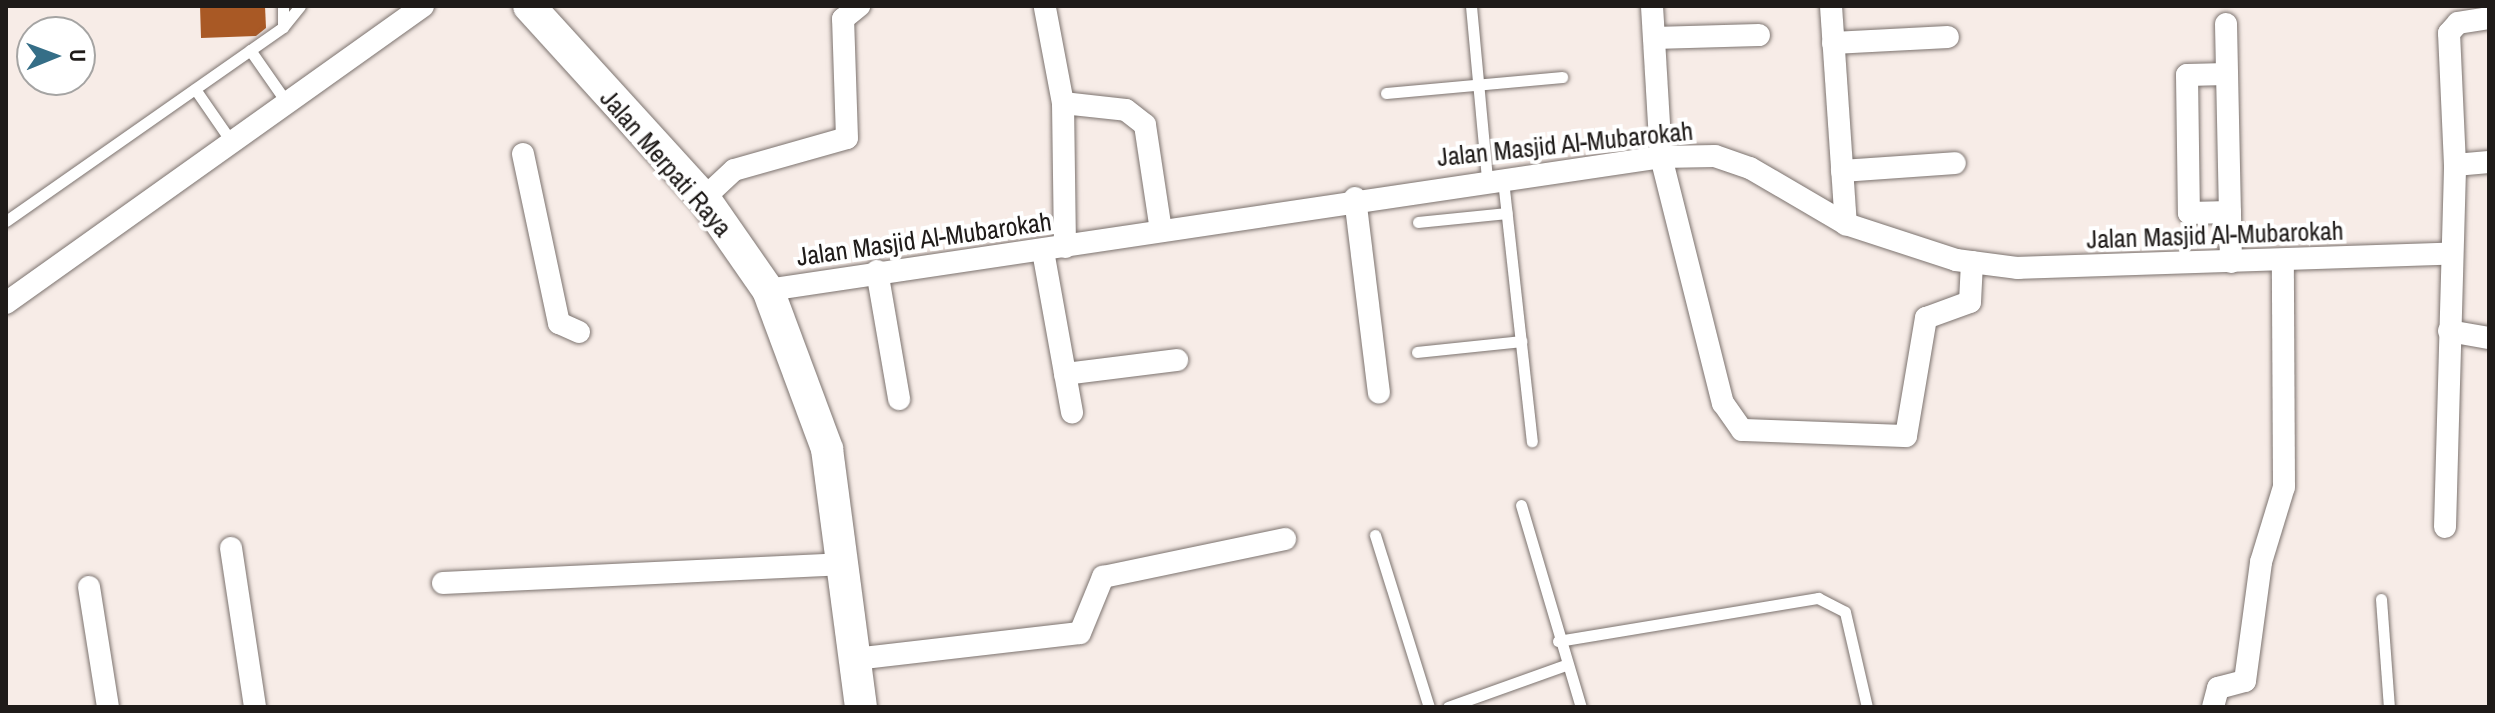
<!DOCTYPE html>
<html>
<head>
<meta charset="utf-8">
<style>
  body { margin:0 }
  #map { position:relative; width:2495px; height:713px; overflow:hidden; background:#f7ece7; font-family:"Archivo Narrow",sans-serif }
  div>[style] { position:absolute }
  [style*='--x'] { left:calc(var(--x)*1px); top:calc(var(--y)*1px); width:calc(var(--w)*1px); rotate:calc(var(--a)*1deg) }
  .building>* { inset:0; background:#a95925 }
  .roads { filter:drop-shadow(0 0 2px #7c736f) drop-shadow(0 0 2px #7c736f) }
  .lane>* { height:11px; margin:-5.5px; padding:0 5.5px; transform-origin:5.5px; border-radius:5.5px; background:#fff }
  .street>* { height:22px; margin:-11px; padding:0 11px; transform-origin:11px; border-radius:11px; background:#fff }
  .secondary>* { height:32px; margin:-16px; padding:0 16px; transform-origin:16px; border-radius:16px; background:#fff }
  span { translate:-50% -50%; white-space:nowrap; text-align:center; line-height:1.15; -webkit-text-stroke:8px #fff; paint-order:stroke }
  .street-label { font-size:26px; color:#1f1b19 }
  .frame { position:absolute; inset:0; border:8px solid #1f1b19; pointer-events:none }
  .north { position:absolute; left:16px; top:16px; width:80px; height:80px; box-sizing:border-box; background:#fff; border:2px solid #a5a4a3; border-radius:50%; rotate:89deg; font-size:22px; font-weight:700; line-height:32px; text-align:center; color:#1f1b19 }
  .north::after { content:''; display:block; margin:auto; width:28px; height:36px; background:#356e87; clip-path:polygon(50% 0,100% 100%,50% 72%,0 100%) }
</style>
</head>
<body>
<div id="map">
  <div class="building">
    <div style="clip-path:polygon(200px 6px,265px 6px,266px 28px,256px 36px,201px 38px)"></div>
  </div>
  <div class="roads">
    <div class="lane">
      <div style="--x:283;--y:6;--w:21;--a:90"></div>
      <div style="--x:1471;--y:6;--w:174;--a:84.7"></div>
      <div style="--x:250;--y:50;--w:68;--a:55.1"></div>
      <div style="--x:195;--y:89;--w:67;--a:55.4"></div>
      <div style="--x:1386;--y:93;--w:177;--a:-5.2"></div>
      <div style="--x:1503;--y:180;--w:263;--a:83.7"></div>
      <div style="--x:6;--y:221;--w:338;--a:-35"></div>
      <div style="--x:283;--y:27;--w:27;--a:-51"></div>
      <div style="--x:1418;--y:222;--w:89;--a:-5.8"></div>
      <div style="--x:1417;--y:352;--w:105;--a:-6"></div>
      <div style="--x:1521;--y:505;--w:211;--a:73.5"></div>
      <div style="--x:1375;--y:535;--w:180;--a:72.6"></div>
      <div style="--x:2381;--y:599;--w:108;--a:85.8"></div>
      <div style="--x:1558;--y:641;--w:264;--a:-9.4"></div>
      <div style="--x:1818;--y:598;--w:30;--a:27"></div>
      <div style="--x:1845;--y:612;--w:98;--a:77"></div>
      <div style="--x:1448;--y:707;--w:124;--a:-19.7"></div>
    </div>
    <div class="street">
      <div style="--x:1652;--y:6;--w:151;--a:86.6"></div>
      <div style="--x:1661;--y:157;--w:254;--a:75.9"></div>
      <div style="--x:1723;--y:403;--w:33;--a:55"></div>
      <div style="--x:1742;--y:430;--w:164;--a:2.1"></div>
      <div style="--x:1906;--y:436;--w:120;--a:-80.4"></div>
      <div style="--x:1926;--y:318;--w:47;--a:-20"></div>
      <div style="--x:1970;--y:302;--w:40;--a:-87.1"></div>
      <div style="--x:1831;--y:6;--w:219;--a:86.1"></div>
      <div style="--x:1045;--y:8;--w:97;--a:79.3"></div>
      <div style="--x:1063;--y:103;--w:63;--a:6.3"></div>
      <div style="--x:1126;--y:110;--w:24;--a:38"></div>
      <div style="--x:1145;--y:125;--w:107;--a:81.4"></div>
      <div style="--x:2226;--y:24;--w:238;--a:88.8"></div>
      <div style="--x:1654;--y:38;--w:105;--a:-1.6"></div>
      <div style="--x:1833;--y:43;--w:115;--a:-3"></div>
      <div style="--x:2227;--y:74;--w:40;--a:178.6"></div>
      <div style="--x:2187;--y:75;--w:138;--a:89.2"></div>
      <div style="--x:2189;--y:213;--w:41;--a:-1.4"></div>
      <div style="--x:1063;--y:103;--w:144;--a:89.2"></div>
      <div style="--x:523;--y:154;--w:173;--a:78"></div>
      <div style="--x:559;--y:323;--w:22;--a:24"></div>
      <div style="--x:2455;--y:165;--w:34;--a:-5"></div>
      <div style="--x:1842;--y:171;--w:113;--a:-4"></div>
      <div style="--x:704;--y:198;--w:41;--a:-43"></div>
      <div style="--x:734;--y:170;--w:117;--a:-15.8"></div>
      <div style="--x:847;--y:138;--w:119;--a:-91.9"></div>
      <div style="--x:843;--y:19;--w:21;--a:-39"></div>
      <div style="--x:1355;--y:198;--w:196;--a:83"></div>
      <div style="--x:1043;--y:251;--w:164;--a:79.8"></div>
      <div style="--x:877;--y:271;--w:130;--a:80.2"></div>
      <div style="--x:768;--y:290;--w:903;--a:-8.47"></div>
      <div style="--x:1661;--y:157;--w:54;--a:-1.1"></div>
      <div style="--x:1715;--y:156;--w:37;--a:19"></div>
      <div style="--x:1750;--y:168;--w:111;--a:30.3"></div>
      <div style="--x:1846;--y:224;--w:116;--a:18.1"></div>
      <div style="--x:1956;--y:260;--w:63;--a:7.4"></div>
      <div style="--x:2018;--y:268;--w:431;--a:-1.9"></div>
      <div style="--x:6;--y:303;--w:512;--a:-35.46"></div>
      <div style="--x:2449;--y:331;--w:41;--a:9.9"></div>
      <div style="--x:1065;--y:374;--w:113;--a:-7.1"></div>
      <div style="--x:2445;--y:527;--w:362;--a:-88.4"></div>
      <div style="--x:2455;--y:165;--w:132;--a:-92.6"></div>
      <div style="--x:2449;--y:33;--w:13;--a:-48"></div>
      <div style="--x:2458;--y:23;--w:31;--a:-9"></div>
      <div style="--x:231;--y:548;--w:161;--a:81.4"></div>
      <div style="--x:443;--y:583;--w:403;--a:-2.7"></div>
      <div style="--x:89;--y:587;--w:121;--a:81"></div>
      <div style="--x:855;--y:659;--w:226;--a:-6.6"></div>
      <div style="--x:1080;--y:633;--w:61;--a:-67.7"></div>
      <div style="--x:1103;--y:577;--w:186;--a:-11.8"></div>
      <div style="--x:2213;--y:707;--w:20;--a:-75"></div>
      <div style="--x:2218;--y:688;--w:28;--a:-15"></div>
      <div style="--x:2245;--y:681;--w:120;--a:-82.3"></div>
      <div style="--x:2261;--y:562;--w:78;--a:-73"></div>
      <div style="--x:2284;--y:487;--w:226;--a:-90.3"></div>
    </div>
    <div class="secondary">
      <div style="--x:529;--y:6;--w:260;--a:47.7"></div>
      <div style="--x:704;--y:198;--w:112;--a:55.2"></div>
      <div style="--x:768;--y:290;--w:170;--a:69.6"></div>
      <div style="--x:827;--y:449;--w:260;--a:82.5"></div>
    </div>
  </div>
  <div class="street-label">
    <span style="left:1565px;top:144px;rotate:-6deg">Jalan Masjid Al-Mubarokah</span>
    <span style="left:666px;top:163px;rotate:49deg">Jalan Merpati Raya</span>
    <span style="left:2215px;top:235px;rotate:-2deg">Jalan Masjid Al-Mubarokah</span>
    <span style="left:924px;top:239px;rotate:-8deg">Jalan Masjid Al-Mubarokah</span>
  </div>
  <div class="frame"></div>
  <div class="north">U</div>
</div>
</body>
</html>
